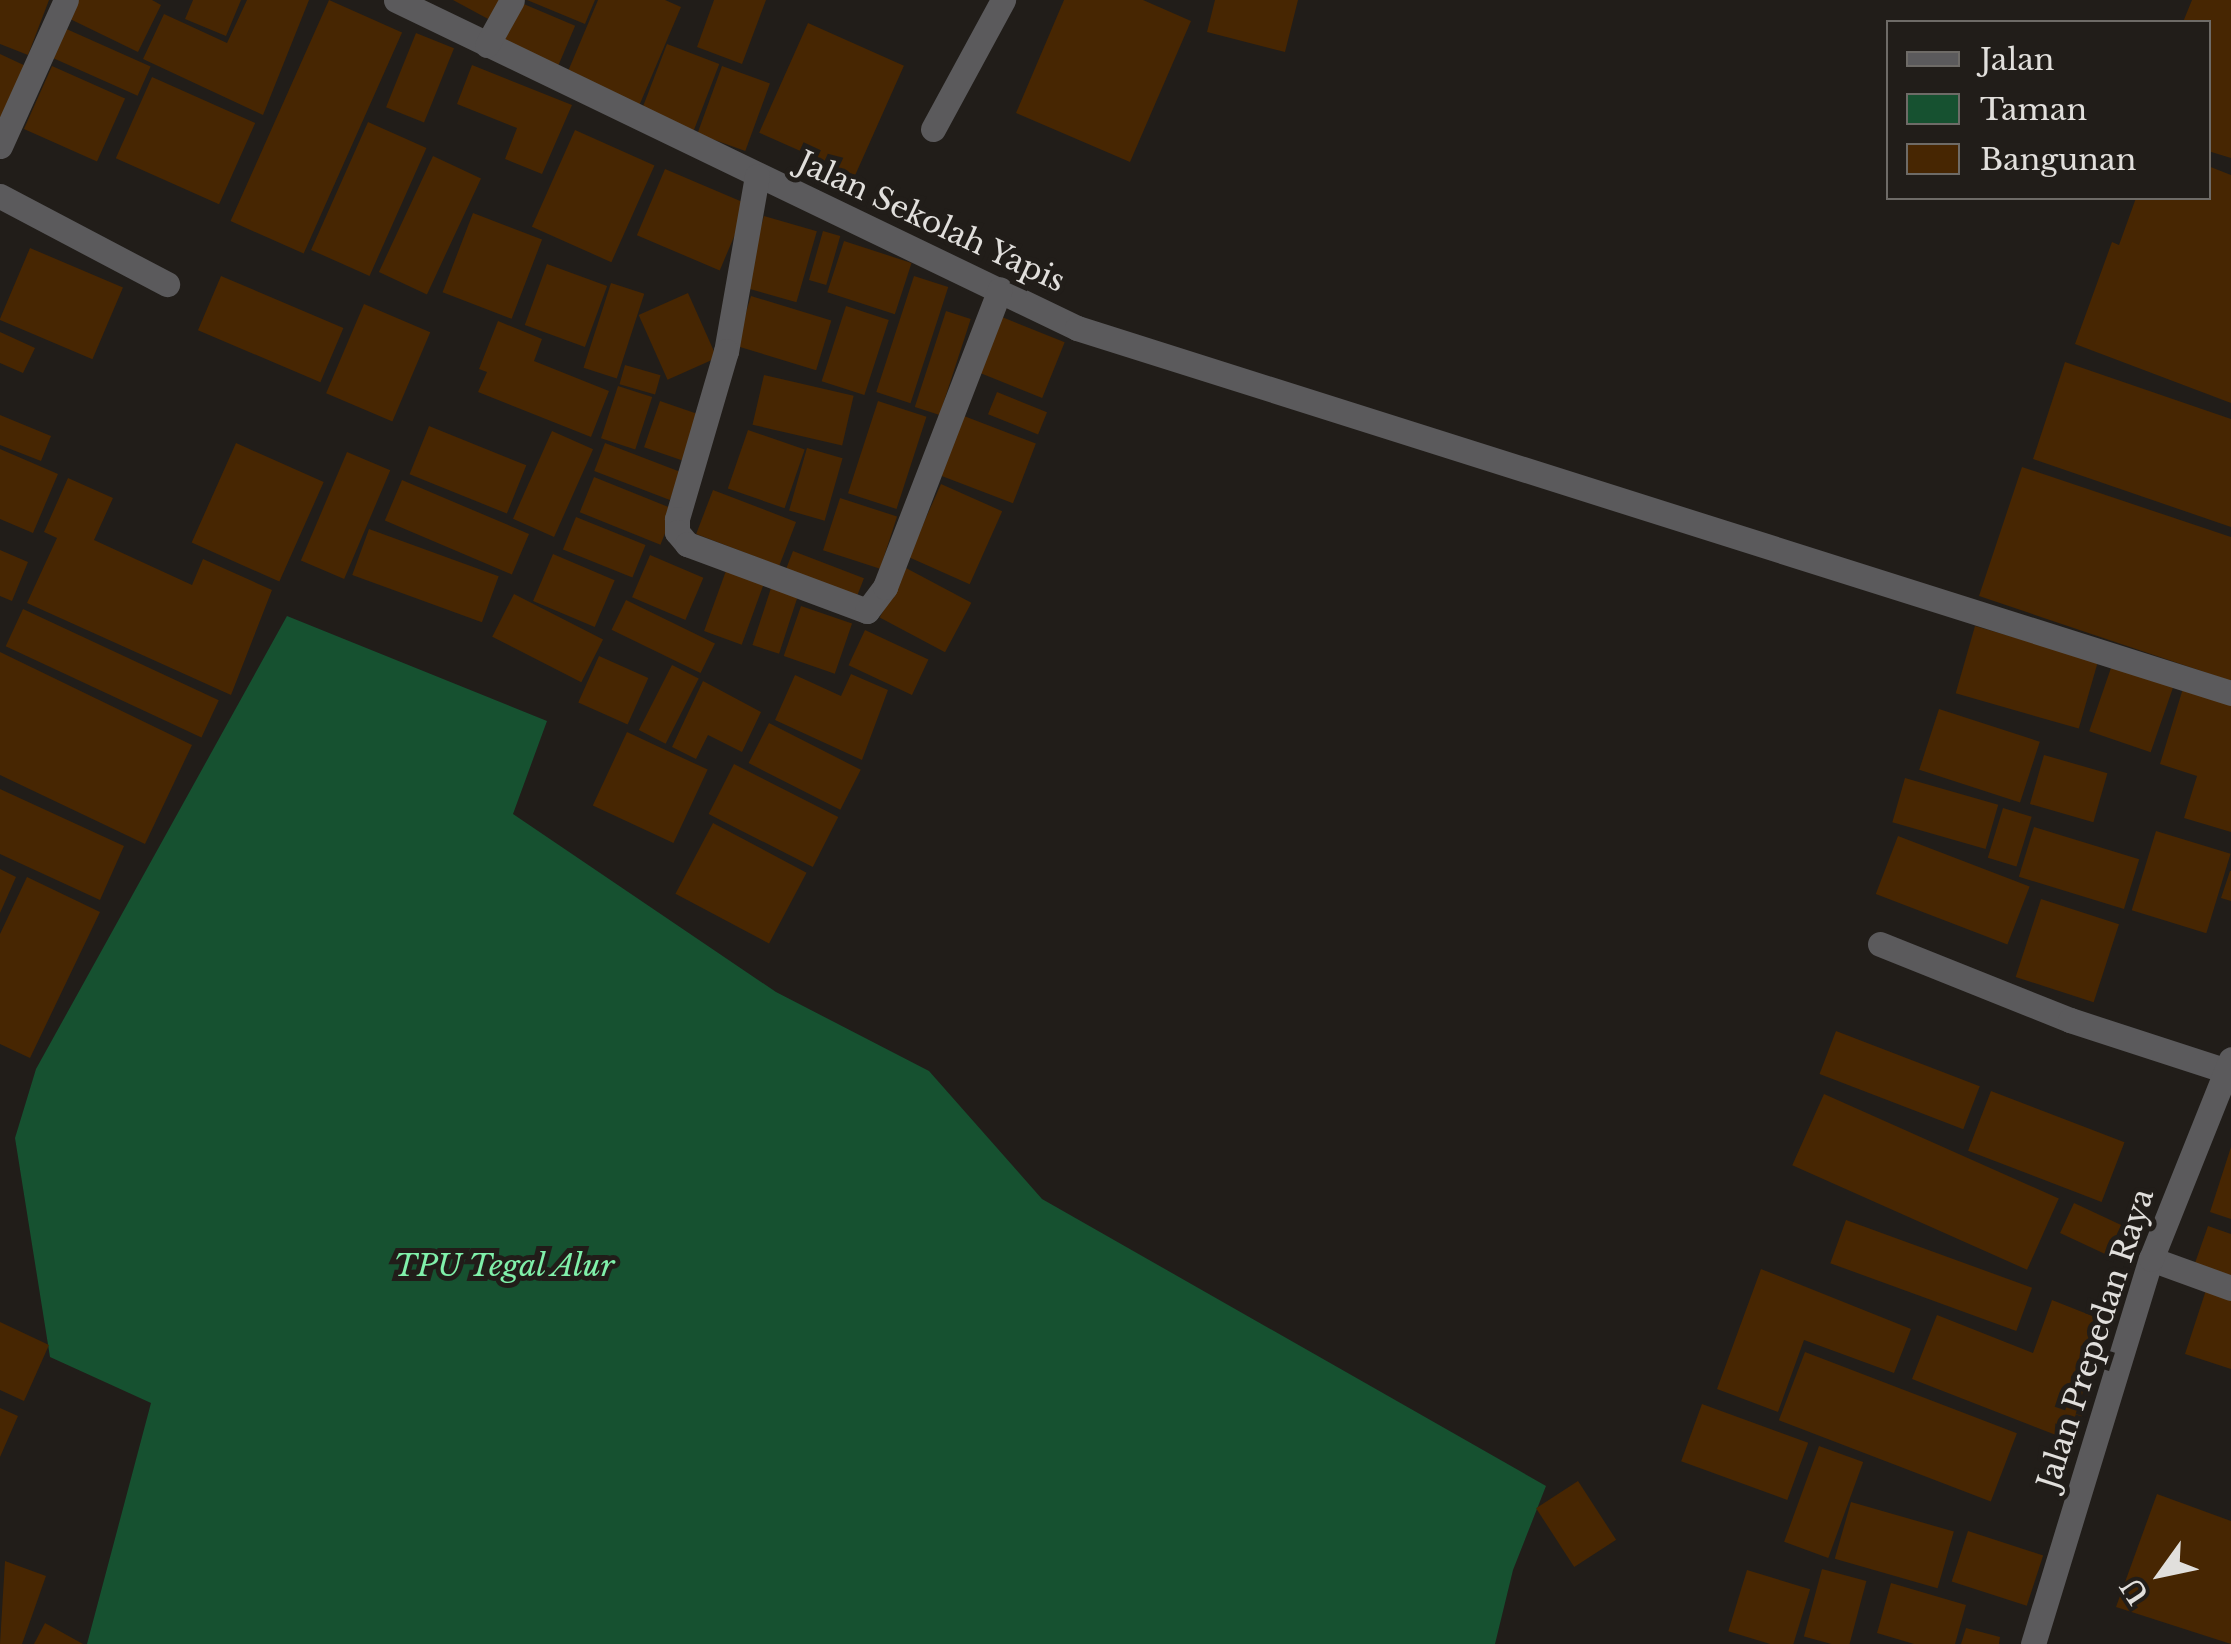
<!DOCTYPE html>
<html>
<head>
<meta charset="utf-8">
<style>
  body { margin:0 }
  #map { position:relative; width:2231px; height:1644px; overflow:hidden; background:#211d19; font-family:"Libre Baskerville",serif }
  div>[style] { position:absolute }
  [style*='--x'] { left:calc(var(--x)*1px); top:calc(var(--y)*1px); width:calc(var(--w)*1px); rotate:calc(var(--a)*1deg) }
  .green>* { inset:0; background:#165130 }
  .building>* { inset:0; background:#472602; transform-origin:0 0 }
  .minor>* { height:25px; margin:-12.5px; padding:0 12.5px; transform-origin:12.5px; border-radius:12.5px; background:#5b5a5c }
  span { translate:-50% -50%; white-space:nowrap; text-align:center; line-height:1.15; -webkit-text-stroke:10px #211d19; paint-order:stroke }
  .street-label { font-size:30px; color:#e1dfdc }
  .park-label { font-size:30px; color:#80f0aa; font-style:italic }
  .legend { position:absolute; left:1886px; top:20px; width:325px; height:180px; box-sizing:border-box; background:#211d19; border:2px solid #6e6b67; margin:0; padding:12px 18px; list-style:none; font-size:30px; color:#e1dfdc }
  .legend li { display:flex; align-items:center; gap:20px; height:50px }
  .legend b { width:50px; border:2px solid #6e6b67 }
  .north { position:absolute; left:2111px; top:1524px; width:100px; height:100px; -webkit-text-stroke:8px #211d19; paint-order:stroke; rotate:237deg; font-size:28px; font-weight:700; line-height:40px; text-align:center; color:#e1dfdc }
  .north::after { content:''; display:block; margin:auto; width:35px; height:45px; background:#e1dfdc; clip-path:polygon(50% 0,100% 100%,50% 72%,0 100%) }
</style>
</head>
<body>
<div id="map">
  <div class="green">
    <div style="clip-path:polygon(287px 616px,547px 721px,513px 814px,776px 992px,929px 1071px,1042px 1199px,1546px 1486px,1513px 1570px,1495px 1644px,87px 1644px,151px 1403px,50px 1357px,15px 1138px,36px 1069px)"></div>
  </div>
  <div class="building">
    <div style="clip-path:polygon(0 0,49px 0,28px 55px,0 44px)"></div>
    <div style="clip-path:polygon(76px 0,152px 0,161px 5px,138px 52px,68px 18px)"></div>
    <div style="clip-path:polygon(193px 0,241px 0,226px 36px,185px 19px)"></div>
    <div style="clip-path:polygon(247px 0,309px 0,263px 115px,143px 59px,164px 14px,227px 43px)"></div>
    <div style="left:329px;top:0;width:80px;height:242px;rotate:24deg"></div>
    <div style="clip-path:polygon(453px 0,500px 0,490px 20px)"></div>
    <div style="clip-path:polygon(527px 0,595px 0,585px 24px)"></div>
    <div style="clip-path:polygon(598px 0,665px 0,681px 7px,639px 106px,566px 76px)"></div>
    <div style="clip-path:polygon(714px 0,766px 0,742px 64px,697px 47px)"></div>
    <div style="clip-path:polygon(1064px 0,1143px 0,1191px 21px,1130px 162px,1016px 113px)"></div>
    <div style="clip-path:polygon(1215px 0,1298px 0,1285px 52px,1207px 32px)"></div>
    <div style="clip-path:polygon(2192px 0,2231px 0,2231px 158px,2208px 151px,2208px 22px,2183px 22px)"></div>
    <div style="left:519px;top:2px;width:61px;height:45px;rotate:23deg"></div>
    <div style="left:808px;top:23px;width:105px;height:120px;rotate:24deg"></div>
    <div style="left:62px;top:27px;width:97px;height:32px;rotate:24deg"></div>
    <div style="left:416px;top:33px;width:41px;height:80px;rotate:22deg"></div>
    <div style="left:667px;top:44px;width:56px;height:75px;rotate:21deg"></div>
    <div style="clip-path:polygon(0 54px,30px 68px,0 133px)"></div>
    <div style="clip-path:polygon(472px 65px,572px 105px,542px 174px,505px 159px,517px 128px,457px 104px)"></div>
    <div style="left:52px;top:66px;width:80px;height:69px;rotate:24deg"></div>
    <div style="left:722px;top:66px;width:51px;height:72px;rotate:20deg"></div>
    <div style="left:152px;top:77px;width:113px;height:89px;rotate:24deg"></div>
    <div style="left:368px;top:122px;width:64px;height:140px;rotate:24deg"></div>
    <div style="left:575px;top:130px;width:87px;height:106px;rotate:24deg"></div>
    <div style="left:433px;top:156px;width:53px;height:128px;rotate:25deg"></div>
    <div style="clip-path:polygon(2208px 166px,2231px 175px,2231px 403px,2075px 344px,2112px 242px,2119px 245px,2136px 198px,2208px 198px)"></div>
    <div style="left:665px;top:169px;width:90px;height:72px;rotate:23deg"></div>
    <div style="left:473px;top:213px;width:74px;height:85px;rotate:21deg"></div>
    <div style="left:764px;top:216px;width:55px;height:74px;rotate:16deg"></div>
    <div style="left:823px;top:231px;width:18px;height:51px;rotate:16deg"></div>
    <div style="left:844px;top:241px;width:71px;height:54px;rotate:18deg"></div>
    <div style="left:30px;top:248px;width:101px;height:78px;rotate:23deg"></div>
    <div style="left:547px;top:264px;width:64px;height:65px;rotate:20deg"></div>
    <div style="left:221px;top:276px;width:133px;height:59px;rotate:23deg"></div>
    <div style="left:914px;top:276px;width:36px;height:122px;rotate:18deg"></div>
    <div style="left:611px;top:283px;width:35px;height:89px;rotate:18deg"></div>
    <div style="left:688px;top:293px;width:71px;height:54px;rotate:66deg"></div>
    <div style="left:751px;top:296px;width:84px;height:52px;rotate:17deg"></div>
    <div style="left:364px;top:304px;width:72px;height:97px;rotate:23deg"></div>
    <div style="left:846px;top:306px;width:45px;height:79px;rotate:18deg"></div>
    <div style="left:946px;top:311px;width:26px;height:101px;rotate:18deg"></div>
    <div style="left:997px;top:315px;width:73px;height:60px;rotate:22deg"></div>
    <div style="clip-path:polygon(498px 321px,542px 339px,534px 361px,609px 391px,591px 437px,478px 392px,487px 372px,479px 369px)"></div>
    <div style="clip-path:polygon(0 332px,35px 348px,23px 373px,0 363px)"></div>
    <div style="clip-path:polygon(2065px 362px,2231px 419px,2231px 527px,2033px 459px)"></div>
    <div style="left:625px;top:365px;width:37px;height:20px;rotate:16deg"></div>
    <div style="left:764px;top:375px;width:92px;height:51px;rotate:13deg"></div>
    <div style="left:618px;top:386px;width:36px;height:55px;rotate:18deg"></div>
    <div style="left:997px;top:392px;width:54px;height:24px;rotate:22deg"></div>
    <div style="left:660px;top:401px;width:46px;height:49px;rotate:19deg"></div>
    <div style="left:878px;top:401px;width:51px;height:97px;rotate:18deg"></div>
    <div style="clip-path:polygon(0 415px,51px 436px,41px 461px,0 445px)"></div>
    <div style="left:964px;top:416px;width:77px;height:64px;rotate:21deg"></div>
    <div style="left:429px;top:426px;width:105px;height:52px;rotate:22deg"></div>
    <div style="left:748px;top:430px;width:60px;height:62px;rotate:19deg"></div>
    <div style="left:552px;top:431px;width:45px;height:96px;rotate:24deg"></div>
    <div style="left:236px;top:443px;width:96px;height:109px;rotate:24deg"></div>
    <div style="left:605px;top:443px;width:81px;height:30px;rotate:21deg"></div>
    <div style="left:807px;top:448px;width:37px;height:65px;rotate:16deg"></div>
    <div style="clip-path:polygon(0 449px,58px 474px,33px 533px,0 519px)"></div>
    <div style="left:347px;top:452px;width:47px;height:118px;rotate:23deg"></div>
    <div style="clip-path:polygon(2022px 467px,2231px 537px,2231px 681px,1979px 596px)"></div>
    <div style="left:594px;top:477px;width:87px;height:38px;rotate:22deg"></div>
    <div style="clip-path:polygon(68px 478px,113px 498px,94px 540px,192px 585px,203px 559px,272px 590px,231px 695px,27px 603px,57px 538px,44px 532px)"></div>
    <div style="left:402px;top:480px;width:138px;height:44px;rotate:23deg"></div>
    <div style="left:941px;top:484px;width:67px;height:80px;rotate:24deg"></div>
    <div style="left:713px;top:490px;width:89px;height:47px;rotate:21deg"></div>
    <div style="left:840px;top:498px;width:60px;height:55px;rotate:18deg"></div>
    <div style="left:576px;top:517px;width:75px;height:35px;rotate:22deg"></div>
    <div style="left:369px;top:529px;width:138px;height:49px;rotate:20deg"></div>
    <div style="clip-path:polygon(0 550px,28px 562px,12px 601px,0 596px)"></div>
    <div style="left:793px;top:551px;width:76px;height:25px;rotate:21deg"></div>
    <div style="left:553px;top:554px;width:67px;height:51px;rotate:23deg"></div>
    <div style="left:650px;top:555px;width:58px;height:46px;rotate:23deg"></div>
    <div style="left:727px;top:568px;width:40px;height:67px;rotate:20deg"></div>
    <div style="left:906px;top:568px;width:74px;height:56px;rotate:28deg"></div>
    <div style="left:771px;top:588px;width:28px;height:60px;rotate:18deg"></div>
    <div style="left:514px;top:594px;width:100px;height:48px;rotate:27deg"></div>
    <div style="left:626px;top:600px;width:99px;height:33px;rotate:26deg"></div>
    <div style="left:801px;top:606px;width:54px;height:53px;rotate:19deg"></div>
    <div style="left:23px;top:609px;width:216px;height:41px;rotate:25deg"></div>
    <div style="left:1975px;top:626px;width:128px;height:70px;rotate:16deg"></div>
    <div style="left:865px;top:630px;width:70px;height:39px;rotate:25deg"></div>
    <div style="clip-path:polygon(0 652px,192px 745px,145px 844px,0 775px)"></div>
    <div style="left:599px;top:656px;width:54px;height:51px;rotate:24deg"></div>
    <div style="left:672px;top:665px;width:30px;height:73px;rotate:27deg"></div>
    <div style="left:2112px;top:665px;width:65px;height:70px;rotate:19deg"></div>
    <div style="clip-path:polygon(851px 674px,888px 690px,862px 760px,775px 720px,795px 675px,841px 696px)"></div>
    <div style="clip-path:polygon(703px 681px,761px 712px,742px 752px,708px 735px,696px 759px,672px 747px)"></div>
    <div style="clip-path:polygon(2184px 685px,2231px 700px,2231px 832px,2184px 818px,2197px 776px,2160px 764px)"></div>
    <div style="left:1939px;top:709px;width:106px;height:64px;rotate:18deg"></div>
    <div style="left:769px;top:723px;width:103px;height:45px;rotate:27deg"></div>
    <div style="left:627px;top:732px;width:89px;height:81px;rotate:25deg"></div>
    <div style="left:2044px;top:755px;width:66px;height:51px;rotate:16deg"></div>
    <div style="left:734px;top:764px;width:117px;height:56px;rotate:27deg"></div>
    <div style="left:1905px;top:778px;width:97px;height:46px;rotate:16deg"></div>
    <div style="clip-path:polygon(0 789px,124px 846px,100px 900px,0 854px)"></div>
    <div style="left:2003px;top:808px;width:30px;height:52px;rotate:17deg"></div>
    <div style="left:713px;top:823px;width:106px;height:80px;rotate:28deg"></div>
    <div style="left:2034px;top:827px;width:110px;height:52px;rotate:17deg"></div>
    <div style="left:2156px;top:831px;width:78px;height:83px;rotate:17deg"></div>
    <div style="left:1898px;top:836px;width:141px;height:62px;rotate:21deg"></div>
    <div style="clip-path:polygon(0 869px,16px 877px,0 913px)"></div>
    <div style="clip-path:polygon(2230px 871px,2231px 871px,2231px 901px,2221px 898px)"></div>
    <div style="clip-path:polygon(27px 877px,100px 912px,30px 1058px,0 1044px,0 934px)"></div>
    <div style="left:2041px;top:899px;width:82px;height:82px;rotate:18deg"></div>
    <div style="left:1836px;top:1031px;width:154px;height:46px;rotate:21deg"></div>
    <div style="left:1991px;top:1091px;width:143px;height:64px;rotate:21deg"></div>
    <div style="left:1824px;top:1094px;width:257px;height:78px;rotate:24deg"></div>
    <div style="clip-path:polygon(2231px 1147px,2231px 1219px,2210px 1212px)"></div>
    <div style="left:2074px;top:1203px;width:52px;height:33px;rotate:25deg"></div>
    <div style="left:1846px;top:1220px;width:198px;height:46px;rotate:20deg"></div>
    <div style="clip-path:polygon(2208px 1226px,2231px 1234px,2231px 1276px,2195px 1263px)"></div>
    <div style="clip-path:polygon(1761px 1269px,1911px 1329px,1894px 1373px,1804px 1340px,1778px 1412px,1717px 1389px)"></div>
    <div style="clip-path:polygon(2207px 1287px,2231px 1295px,2231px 1369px,2185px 1354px)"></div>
    <div style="clip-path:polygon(2052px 1300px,2110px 1323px,2074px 1442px,1912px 1379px,1937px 1315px,2033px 1353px)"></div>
    <div style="clip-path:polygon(0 1322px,49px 1345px,24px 1401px,0 1390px)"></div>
    <div style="left:1805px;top:1352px;width:227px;height:73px;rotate:21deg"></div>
    <div style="left:1702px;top:1404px;width:113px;height:61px;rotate:20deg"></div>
    <div style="clip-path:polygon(0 1408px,18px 1416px,0 1457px)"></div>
    <div style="left:1819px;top:1446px;width:47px;height:102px;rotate:20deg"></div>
    <div style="left:1578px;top:1481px;width:70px;height:50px;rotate:57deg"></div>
    <div style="clip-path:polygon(2157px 1494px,2231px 1521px,2231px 1644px,2116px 1607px)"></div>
    <div style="left:1851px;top:1502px;width:107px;height:59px;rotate:16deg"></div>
    <div style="left:1968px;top:1531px;width:79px;height:53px;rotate:18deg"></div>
    <div style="clip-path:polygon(5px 1561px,46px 1576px,22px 1644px,0 1644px)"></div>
    <div style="left:1822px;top:1569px;width:46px;height:70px;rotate:15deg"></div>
    <div style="left:1747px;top:1570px;width:66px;height:64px;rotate:17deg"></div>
    <div style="clip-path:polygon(1891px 1583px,1966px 1605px,1955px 1644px,1914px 1644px,1877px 1633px)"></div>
    <div style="clip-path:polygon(45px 1623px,83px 1644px,34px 1644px)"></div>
    <div style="clip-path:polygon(1966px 1628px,2000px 1637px,1999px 1644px,1961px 1644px)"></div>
  </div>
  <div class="minor">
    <div style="--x:396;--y:0;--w:756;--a:25.72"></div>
    <div style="--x:1077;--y:328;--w:1210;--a:17.55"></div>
    <div style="--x:487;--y:45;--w:51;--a:-60.9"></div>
    <div style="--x:933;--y:129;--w:147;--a:-61.5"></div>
    <div style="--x:0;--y:146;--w:160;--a:-65.7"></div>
    <div style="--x:757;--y:176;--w:178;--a:100"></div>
    <div style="--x:726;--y:351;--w:175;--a:106.3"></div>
    <div style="--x:677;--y:519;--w:13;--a:90"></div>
    <div style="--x:677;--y:532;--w:16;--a:50"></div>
    <div style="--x:687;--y:544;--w:192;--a:20.4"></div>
    <div style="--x:867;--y:611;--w:30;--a:-53"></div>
    <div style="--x:885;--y:587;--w:319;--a:-68.9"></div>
    <div style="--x:0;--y:196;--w:189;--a:27.8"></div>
    <div style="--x:1880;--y:944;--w:205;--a:21.8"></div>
    <div style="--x:2070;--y:1020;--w:165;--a:18"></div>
    <div style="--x:2151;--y:1259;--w:85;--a:19.9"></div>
    <div style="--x:2033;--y:1644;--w:403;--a:-73"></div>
    <div style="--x:2151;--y:1259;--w:215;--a:-68.2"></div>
  </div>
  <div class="street-label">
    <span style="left:931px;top:222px;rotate:25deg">Jalan Sekolah Yapis</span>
    <span style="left:2096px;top:1339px;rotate:-72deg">Jalan Prepedan Raya</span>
  </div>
  <div class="park-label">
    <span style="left:504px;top:1266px">TPU Tegal Alur</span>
  </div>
  <ul class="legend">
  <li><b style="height:12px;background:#5b5a5c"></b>Jalan</li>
  <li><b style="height:28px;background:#165130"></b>Taman</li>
  <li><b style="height:28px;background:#472602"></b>Bangunan</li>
  </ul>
  <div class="north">U</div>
</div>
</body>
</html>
